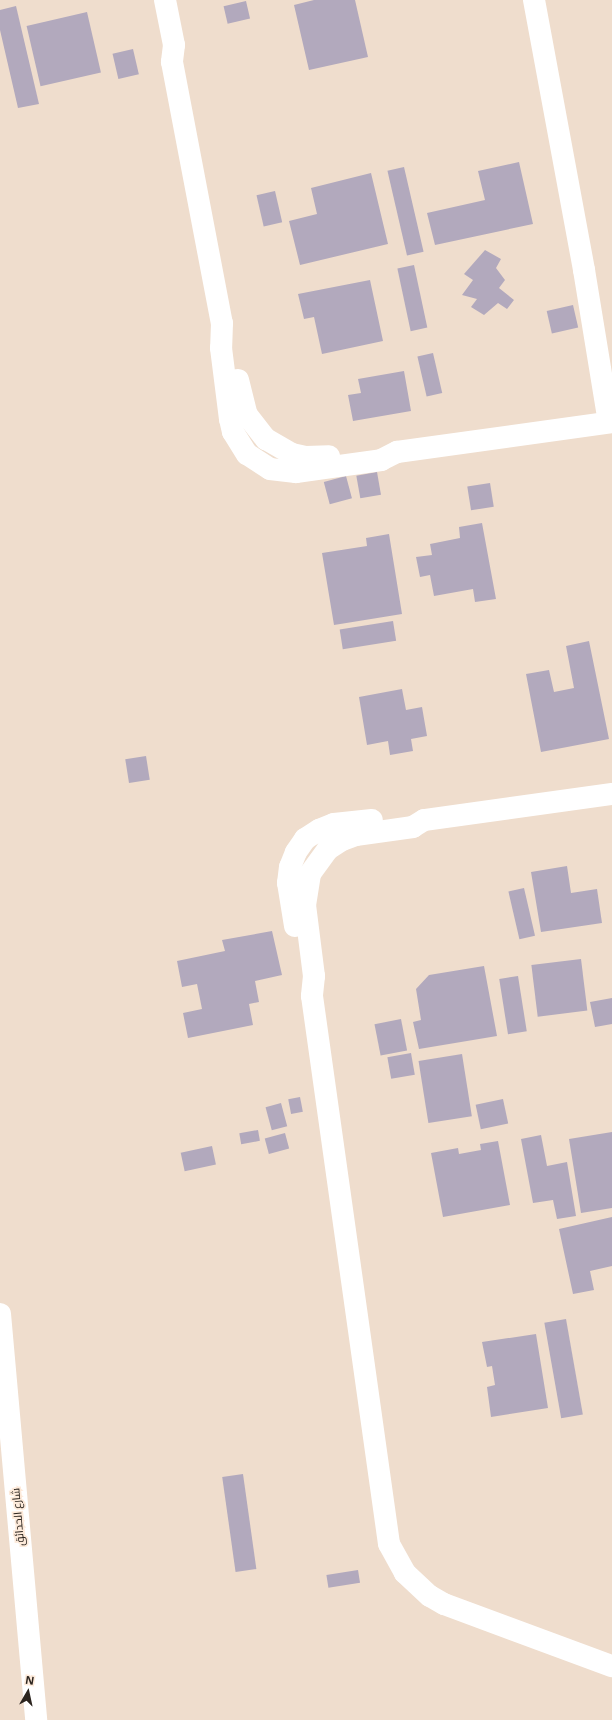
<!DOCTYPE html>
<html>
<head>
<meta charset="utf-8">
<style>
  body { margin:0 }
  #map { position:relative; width:612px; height:1720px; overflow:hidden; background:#efddcd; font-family:"Open Sans",Cairo,sans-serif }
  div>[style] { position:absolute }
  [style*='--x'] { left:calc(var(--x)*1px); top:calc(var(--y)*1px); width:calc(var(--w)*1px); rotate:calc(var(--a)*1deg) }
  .building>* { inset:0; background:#b2a9bd; transform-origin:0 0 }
  .minor>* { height:22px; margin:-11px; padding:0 11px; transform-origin:11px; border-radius:11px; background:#fff }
  .tertiary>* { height:22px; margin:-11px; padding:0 11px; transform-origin:11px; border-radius:11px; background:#fff }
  span { translate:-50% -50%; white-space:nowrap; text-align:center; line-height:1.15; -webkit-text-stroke:3.5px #fdeada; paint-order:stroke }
  .street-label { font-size:11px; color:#2b241e }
  .north { position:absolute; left:8px; top:1672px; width:40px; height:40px; -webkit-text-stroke:3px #fdeada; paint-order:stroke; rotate:9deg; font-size:11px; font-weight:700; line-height:16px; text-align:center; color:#2b241e }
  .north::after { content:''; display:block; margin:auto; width:14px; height:18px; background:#2b241e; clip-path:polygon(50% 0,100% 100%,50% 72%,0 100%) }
</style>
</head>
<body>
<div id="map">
  <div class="building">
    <div style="clip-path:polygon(314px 0,355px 0,368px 57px,309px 70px,294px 5px)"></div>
    <div style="left:246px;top:1px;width:18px;height:23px;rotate:77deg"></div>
    <div style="clip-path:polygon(16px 6px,39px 104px,18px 108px,0 30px,0 10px)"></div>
    <div style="left:87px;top:12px;width:62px;height:62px;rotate:77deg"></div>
    <div style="left:133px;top:49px;width:26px;height:21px;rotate:77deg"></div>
    <div style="clip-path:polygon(519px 162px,533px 224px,435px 245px,427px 213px,485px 200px,478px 171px)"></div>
    <div style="left:404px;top:167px;width:87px;height:17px;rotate:77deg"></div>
    <div style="clip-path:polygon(371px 173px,388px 244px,300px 265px,289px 221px,317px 214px,311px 188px)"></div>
    <div style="left:275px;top:191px;width:32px;height:19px;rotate:77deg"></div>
    <div style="clip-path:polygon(485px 250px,501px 259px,496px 268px,505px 280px,499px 288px,514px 300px,507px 309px,498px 303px,484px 315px,471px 307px,477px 299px,462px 295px,473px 280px,464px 274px)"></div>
    <div style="left:414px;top:265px;width:64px;height:17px;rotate:78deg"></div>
    <div style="clip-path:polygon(370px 280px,383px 341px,322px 354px,314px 317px,304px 319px,298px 294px)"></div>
    <div style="left:573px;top:305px;width:23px;height:27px;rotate:77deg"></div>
    <div style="left:433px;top:353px;width:41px;height:16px;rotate:77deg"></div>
    <div style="clip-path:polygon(404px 371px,411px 411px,353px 421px,348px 395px,361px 393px,358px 379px)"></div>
    <div style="left:377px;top:472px;width:23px;height:21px;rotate:80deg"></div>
    <div style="left:346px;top:476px;width:23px;height:23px;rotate:75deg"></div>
    <div style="left:490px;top:483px;width:24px;height:23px;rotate:81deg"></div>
    <div style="clip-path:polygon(482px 523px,496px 599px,475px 602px,473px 589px,434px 596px,430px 575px,420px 577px,416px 557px,432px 555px,430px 544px,460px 538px,459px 527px)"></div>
    <div style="clip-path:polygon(389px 534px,402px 614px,334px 625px,322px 553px,367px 546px,366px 538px)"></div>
    <div style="left:393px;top:621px;width:20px;height:54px;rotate:81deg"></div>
    <div style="clip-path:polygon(589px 641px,609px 739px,541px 752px,526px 674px,549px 670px,554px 692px,574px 688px,566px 646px)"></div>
    <div style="clip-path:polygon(402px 689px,406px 710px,422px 707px,427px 736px,411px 739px,413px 751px,390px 755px,388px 741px,367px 745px,359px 697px)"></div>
    <div style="left:146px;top:756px;width:24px;height:21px;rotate:81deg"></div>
    <div style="clip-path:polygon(567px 866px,571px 893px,597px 889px,602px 923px,541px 932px,531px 872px)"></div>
    <div style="left:524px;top:888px;width:49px;height:16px;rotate:77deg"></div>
    <div style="clip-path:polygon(272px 931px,282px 975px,255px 981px,259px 1002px,249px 1004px,253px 1025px,188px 1038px,183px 1013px,202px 1009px,197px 984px,182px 987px,177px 961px,225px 951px,222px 940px)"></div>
    <div style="left:581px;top:959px;width:52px;height:50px;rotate:83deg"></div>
    <div style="clip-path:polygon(484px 966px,497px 1036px,419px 1049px,413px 1022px,421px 1020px,416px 989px,429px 975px)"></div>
    <div style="left:518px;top:976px;width:56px;height:19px;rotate:81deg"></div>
    <div style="clip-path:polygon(612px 998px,612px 1024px,595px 1027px,590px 1002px)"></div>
    <div style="left:401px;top:1019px;width:32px;height:27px;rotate:79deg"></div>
    <div style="left:411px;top:1053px;width:22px;height:24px;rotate:80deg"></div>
    <div style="left:462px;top:1054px;width:63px;height:44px;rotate:81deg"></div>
    <div style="left:300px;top:1097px;width:15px;height:12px;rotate:79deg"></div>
    <div style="left:503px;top:1099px;width:25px;height:28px;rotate:78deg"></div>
    <div style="left:281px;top:1103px;width:24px;height:16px;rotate:75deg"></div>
    <div style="left:258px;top:1130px;width:11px;height:19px;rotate:80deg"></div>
    <div style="clip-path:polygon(612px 1132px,612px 1208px,581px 1213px,569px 1139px)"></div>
    <div style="left:285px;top:1133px;width:16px;height:21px;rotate:75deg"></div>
    <div style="clip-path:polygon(541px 1135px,547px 1166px,567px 1162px,576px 1216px,557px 1219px,553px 1200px,533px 1203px,521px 1139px)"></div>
    <div style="clip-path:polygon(498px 1141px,510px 1205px,443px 1217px,431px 1153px,458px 1148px,459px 1154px,481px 1150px,480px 1144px)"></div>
    <div style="left:212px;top:1146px;width:19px;height:32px;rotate:78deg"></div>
    <div style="clip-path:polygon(612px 1217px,612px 1266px,590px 1271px,594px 1290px,573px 1294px,559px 1229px)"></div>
    <div style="left:566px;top:1319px;width:97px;height:22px;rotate:80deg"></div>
    <div style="clip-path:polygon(536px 1334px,548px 1408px,491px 1417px,487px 1387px,495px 1385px,492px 1366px,487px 1367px,482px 1342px)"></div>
    <div style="left:243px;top:1474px;width:96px;height:21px;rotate:82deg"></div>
    <div style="left:358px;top:1570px;width:13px;height:32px;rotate:81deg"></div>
  </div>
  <div class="minor">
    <div style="--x:165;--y:0;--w:46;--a:78.7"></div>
    <div style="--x:174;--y:45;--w:17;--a:97"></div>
    <div style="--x:172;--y:62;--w:266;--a:79.2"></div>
    <div style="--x:222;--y:323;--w:25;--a:92"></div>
    <div style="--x:221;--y:348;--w:72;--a:82.8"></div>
    <div style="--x:230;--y:419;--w:13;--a:77"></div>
    <div style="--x:233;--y:432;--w:26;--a:58"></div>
    <div style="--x:247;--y:454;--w:27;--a:33"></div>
    <div style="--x:270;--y:469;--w:26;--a:7"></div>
    <div style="--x:296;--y:472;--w:86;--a:-8"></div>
    <div style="--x:381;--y:460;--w:18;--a:-27"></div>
    <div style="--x:397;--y:452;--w:217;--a:-7.9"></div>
    <div style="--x:534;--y:0;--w:275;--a:79.5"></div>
    <div style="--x:584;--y:270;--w:154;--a:80.7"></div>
    <div style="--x:238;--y:380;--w:36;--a:76"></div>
    <div style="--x:247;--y:415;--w:31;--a:52"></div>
    <div style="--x:266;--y:439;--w:30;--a:30"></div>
    <div style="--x:292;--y:454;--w:14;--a:12"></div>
    <div style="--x:306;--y:457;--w:23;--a:-2"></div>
    <div style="--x:612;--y:794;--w:190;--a:172.1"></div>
    <div style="--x:424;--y:820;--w:13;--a:148"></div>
    <div style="--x:413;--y:827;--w:58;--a:172"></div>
    <div style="--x:356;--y:835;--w:15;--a:160"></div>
    <div style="--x:342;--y:840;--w:17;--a:147"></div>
    <div style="--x:328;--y:849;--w:31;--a:126"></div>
    <div style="--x:310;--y:874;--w:31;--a:99"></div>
    <div style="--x:305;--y:905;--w:72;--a:82.8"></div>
    <div style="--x:314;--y:976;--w:20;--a:96"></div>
    <div style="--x:312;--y:996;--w:553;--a:82"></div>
    <div style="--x:389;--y:1544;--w:33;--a:61"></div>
    <div style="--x:405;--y:1573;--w:34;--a:43"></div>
    <div style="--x:430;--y:1596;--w:16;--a:30"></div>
    <div style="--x:444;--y:1604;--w:179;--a:20.3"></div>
    <div style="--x:295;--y:926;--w:44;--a:-99.2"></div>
    <div style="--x:288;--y:883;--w:16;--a:-83"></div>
    <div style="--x:290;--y:867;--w:16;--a:-68"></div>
    <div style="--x:296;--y:852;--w:16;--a:-55"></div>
    <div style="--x:305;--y:839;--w:17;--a:-33"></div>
    <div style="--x:319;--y:830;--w:16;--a:-22"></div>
    <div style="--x:334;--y:824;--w:38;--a:-6"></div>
  </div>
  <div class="tertiary">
    <div style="--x:0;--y:1314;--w:408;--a:84.9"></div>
  </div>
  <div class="street-label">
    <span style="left:18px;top:1517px;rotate:-95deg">شارع الحدائق</span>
  </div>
  <div class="north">N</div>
</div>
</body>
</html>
